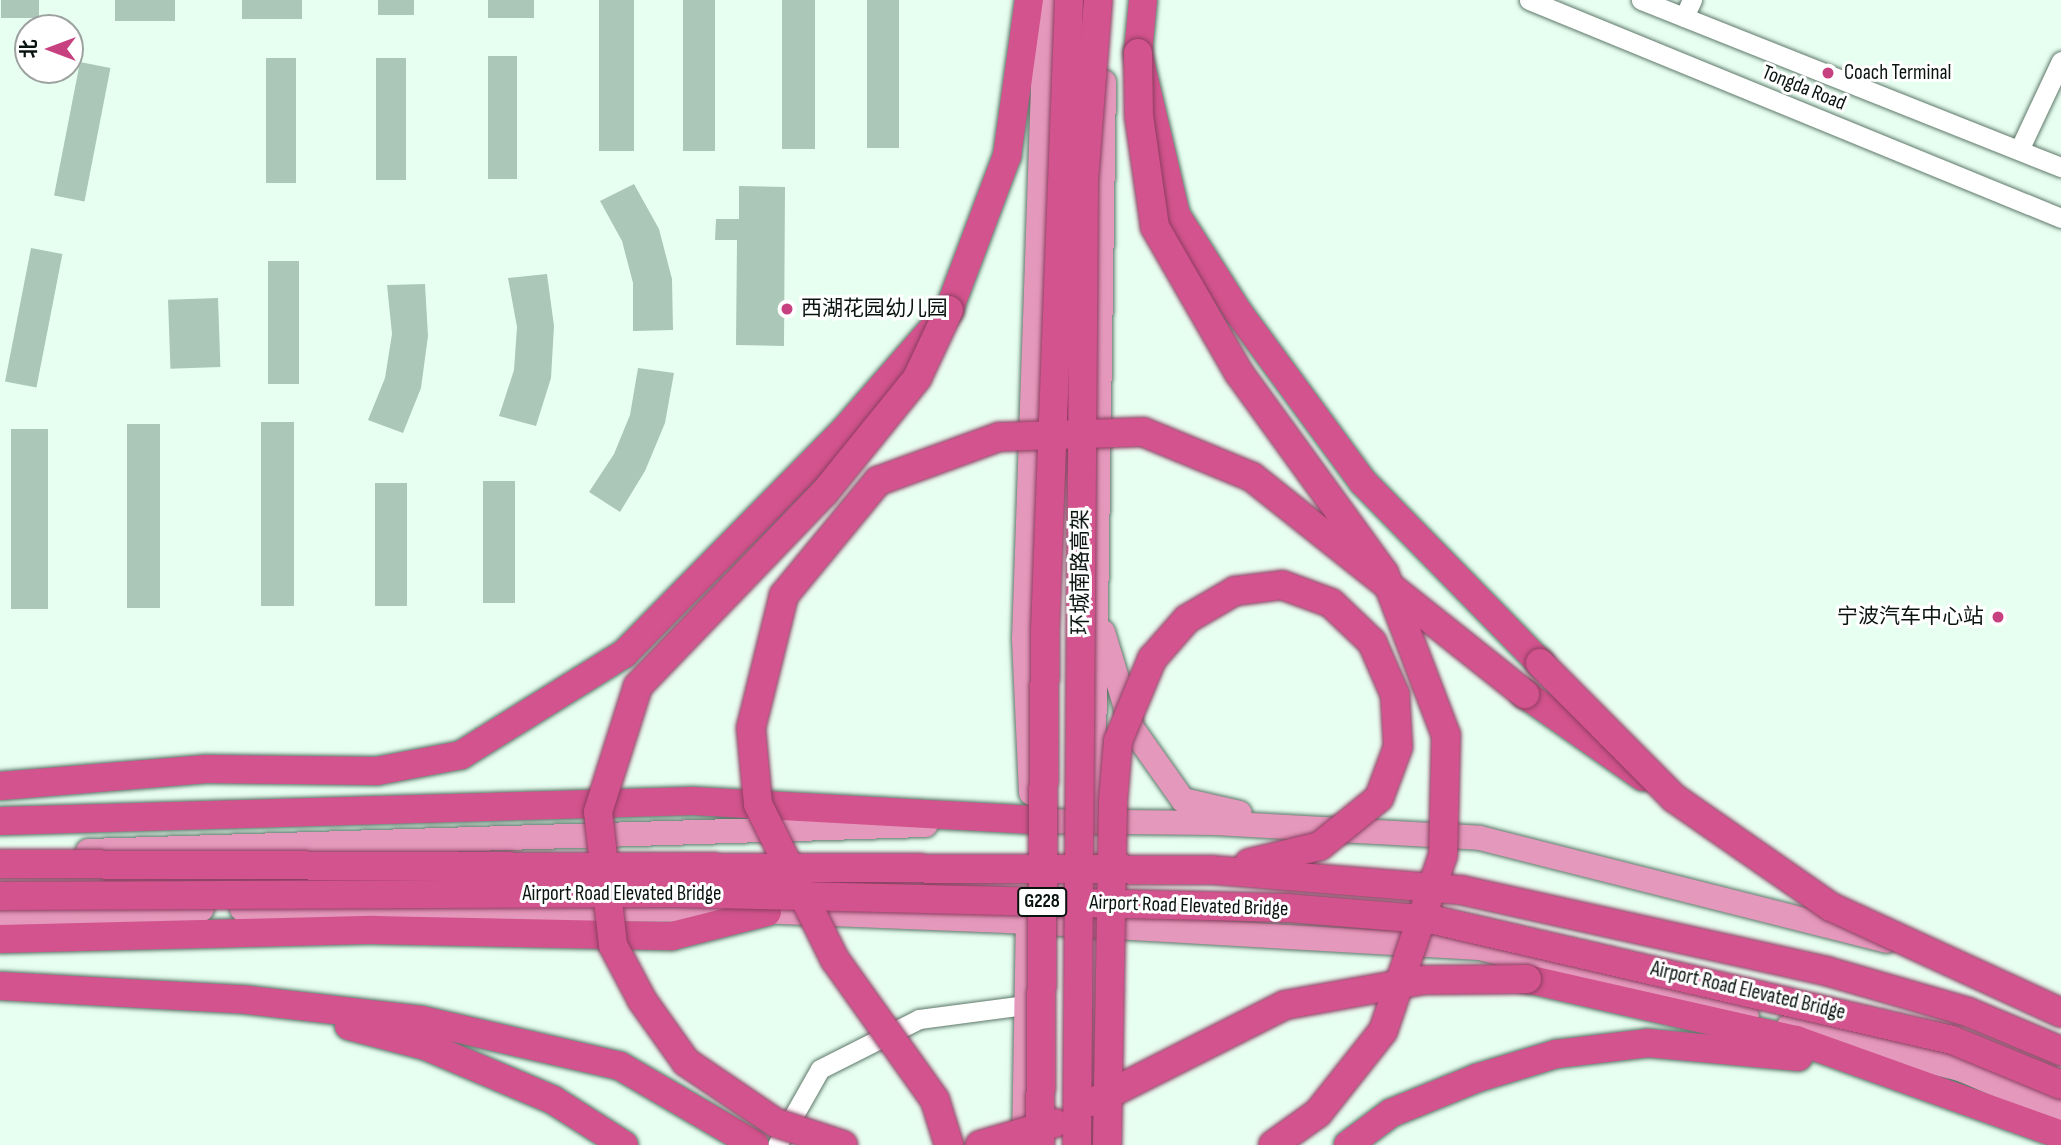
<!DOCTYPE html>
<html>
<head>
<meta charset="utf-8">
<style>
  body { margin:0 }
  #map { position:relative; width:2061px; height:1145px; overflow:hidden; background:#e7fff1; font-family:"Sofia Sans Condensed","Noto Sans SC",sans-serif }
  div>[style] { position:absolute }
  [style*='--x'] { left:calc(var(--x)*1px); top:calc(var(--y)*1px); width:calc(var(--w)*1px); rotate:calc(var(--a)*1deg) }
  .building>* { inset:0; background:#abc7b7; transform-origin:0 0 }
  .roads { filter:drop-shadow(0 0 2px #5e786a) drop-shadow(0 0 2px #5e786a) }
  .minor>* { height:19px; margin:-9.5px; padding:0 9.5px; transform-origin:9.5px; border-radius:9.5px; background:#fff }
  .major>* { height:24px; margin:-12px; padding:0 12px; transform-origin:12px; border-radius:12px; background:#e498bb }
  .highway>* { height:28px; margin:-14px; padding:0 14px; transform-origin:14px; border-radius:14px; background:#d2538d }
  .bridges { filter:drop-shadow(0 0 2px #8c3d61) drop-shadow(0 0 2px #8c3d61) }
  .highway-bridge>* { height:28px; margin:-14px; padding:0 14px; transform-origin:14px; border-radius:14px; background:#d2538d }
  .dots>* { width:19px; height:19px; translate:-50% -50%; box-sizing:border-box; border:4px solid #fff; border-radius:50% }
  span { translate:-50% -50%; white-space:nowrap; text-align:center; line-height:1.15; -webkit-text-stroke:6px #fff; paint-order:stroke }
  .shield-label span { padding:2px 5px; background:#fff; border:2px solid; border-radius:5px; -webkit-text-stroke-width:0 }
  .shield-label { font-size:19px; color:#0a140f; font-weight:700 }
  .poi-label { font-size:21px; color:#0a140f }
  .left { translate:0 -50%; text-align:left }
  .right { translate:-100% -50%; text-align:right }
  .street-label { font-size:21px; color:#0a140f }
  .north { position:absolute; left:14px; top:14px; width:70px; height:70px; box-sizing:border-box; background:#fff; border:2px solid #9da19f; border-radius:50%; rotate:270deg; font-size:19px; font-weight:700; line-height:28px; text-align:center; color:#0a140f }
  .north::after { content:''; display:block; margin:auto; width:24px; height:32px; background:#c74181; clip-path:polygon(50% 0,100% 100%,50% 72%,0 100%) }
</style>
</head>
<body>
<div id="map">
  <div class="building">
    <div style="left:1px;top:0;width:38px;height:18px"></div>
    <div style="left:115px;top:0;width:60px;height:21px"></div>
    <div style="left:242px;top:0;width:60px;height:19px"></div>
    <div style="left:378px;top:0;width:36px;height:15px"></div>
    <div style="left:488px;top:0;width:46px;height:18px"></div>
    <div style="left:599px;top:0;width:35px;height:151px"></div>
    <div style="left:683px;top:0;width:32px;height:151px"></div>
    <div style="left:782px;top:0;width:33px;height:149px"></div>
    <div style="left:867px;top:0;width:32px;height:148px"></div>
    <div style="left:517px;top:56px;width:123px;height:29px;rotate:90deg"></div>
    <div style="left:266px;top:58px;width:30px;height:125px"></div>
    <div style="left:376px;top:58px;width:30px;height:122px"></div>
    <div style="left:80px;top:62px;width:31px;height:136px;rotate:11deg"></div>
    <div style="clip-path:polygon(634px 184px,659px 229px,672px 279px,673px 330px,633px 331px,633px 283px,622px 241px,600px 201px)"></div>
    <div style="clip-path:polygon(739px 186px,785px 187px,784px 346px,736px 345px,737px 240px,715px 240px,716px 219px,739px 219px)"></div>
    <div style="left:31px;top:248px;width:32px;height:136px;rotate:11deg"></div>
    <div style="left:268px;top:261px;width:31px;height:123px"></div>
    <div style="clip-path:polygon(547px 274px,554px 326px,551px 378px,536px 426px,499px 416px,514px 370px,517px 327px,508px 278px)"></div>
    <div style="clip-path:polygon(425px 284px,428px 336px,421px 388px,403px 433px,368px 420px,385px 378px,392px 334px,387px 285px)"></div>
    <div style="left:218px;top:298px;width:69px;height:50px;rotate:88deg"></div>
    <div style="clip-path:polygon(638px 368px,674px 373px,665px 423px,645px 471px,620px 512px,589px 492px,614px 454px,630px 415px)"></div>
    <div style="left:261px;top:422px;width:33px;height:184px"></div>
    <div style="left:127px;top:424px;width:33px;height:184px"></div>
    <div style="left:11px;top:429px;width:37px;height:180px"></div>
    <div style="left:515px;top:481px;width:122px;height:32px;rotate:90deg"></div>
    <div style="left:375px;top:483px;width:32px;height:123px"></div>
  </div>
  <div class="roads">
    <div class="minor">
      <div style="--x:1529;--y:0;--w:575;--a:22.28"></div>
      <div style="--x:1641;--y:0;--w:452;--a:21.7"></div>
      <div style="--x:1684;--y:17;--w:19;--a:-65"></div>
      <div style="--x:2020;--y:148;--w:96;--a:-64.8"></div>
      <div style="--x:777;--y:1145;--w:87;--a:-60.5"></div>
      <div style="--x:820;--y:1069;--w:111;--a:-26.8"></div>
      <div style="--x:919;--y:1019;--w:108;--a:-7.5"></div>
    </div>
    <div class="major">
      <div style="--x:1103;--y:632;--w:100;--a:73.2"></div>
      <div style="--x:1132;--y:728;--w:88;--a:54.7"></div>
      <div style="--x:1183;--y:800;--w:58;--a:12.8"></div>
      <div style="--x:1031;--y:793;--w:154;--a:-92.6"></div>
      <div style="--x:1024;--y:639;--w:639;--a:-88.03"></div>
      <div style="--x:1093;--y:815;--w:733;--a:-89.14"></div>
      <div style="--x:1026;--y:821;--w:189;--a:0.6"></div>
      <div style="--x:1215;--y:823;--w:265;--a:3.2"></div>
      <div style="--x:1480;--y:838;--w:419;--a:14.2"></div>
      <div style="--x:88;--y:851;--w:838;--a:-1.78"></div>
      <div style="--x:242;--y:909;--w:489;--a:0.1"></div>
      <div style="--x:731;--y:910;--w:297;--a:2.3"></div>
      <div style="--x:1028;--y:922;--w:453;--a:3.3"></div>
      <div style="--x:1480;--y:948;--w:275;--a:14.1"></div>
      <div style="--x:0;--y:916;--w:202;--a:-2"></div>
      <div style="--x:1789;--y:1026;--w:176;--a:14.1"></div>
      <div style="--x:1960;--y:1069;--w:110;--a:23.1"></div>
      <div style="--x:1024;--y:1145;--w:239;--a:-89"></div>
    </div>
    <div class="highway">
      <div style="--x:1143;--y:0;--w:53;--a:95.4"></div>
      <div style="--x:1138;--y:53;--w:166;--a:76.8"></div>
      <div style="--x:1176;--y:215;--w:115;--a:57.4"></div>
      <div style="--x:1238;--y:312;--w:211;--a:53.7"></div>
      <div style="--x:1363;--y:482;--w:253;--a:45.6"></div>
      <div style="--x:1525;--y:694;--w:144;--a:35.1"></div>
      <div style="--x:0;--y:786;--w:207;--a:-4.7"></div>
      <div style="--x:206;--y:769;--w:171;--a:0.7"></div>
      <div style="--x:377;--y:771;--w:86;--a:-10.8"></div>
      <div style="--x:461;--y:755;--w:192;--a:-31.8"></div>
      <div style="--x:624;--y:654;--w:312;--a:-45.4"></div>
      <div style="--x:843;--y:432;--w:162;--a:-49"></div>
      <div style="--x:949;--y:310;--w:165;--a:-69.4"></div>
      <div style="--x:1007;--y:156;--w:158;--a:-82"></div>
      <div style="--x:0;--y:821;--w:693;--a:-1.65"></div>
      <div style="--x:693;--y:801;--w:341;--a:3.2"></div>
      <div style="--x:0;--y:939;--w:374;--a:-1.4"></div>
      <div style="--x:374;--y:930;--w:298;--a:1.2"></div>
      <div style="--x:672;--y:936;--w:98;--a:-14.2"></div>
      <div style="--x:1527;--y:979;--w:276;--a:12.8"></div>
      <div style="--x:1796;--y:1040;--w:282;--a:19.7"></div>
      <div style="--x:0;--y:986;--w:248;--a:3.2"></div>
      <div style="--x:248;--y:1000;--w:174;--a:6.6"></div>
      <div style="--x:421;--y:1020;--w:204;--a:13"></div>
      <div style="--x:620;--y:1066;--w:156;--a:30.3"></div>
      <div style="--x:349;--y:1026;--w:80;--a:14.6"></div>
      <div style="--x:426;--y:1046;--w:138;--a:23"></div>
      <div style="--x:553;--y:1100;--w:84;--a:32.4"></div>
      <div style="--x:1348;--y:1145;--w:54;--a:-36.7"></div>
      <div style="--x:1391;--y:1113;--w:93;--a:-22.1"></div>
      <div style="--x:1477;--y:1078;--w:83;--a:-16.9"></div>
      <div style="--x:1556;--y:1054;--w:93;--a:-6.8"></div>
      <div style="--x:1648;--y:1043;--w:151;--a:5.3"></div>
    </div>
  </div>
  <div class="bridges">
    <div class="highway-bridge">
      <div style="--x:1138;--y:53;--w:63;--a:89.1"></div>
      <div style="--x:1139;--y:116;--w:112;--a:81.8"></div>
      <div style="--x:1155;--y:227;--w:168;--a:60.1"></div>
      <div style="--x:1239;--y:373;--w:247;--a:54.1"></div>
      <div style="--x:1384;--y:573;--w:173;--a:69.1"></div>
      <div style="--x:1446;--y:735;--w:120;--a:91.4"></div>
      <div style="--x:1443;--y:855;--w:186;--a:108.8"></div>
      <div style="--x:1383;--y:1031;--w:105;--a:128.4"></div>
      <div style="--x:1318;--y:1113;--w:55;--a:144.6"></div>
      <div style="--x:1540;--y:663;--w:190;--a:45.2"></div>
      <div style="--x:1674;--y:798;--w:191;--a:34.8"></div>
      <div style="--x:1831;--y:907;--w:253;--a:24.7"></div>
      <div style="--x:0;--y:864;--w:1212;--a:0.28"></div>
      <div style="--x:1212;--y:870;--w:250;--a:4.6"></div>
      <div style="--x:1461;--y:890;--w:374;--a:12.5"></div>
      <div style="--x:1826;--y:971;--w:148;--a:16.1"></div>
      <div style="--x:1968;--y:1012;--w:101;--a:22.8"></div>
      <div style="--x:0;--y:896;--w:675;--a:-0.25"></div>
      <div style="--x:675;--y:893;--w:613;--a:1.4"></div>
      <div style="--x:1288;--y:908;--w:146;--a:4.7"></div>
      <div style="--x:1434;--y:920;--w:532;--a:13.04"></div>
      <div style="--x:1952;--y:1040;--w:118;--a:22.4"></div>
      <div style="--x:1093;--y:1102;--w:215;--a:-26.8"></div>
      <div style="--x:1285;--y:1005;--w:141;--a:-10.2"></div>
      <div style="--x:1424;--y:980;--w:103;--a:-0.6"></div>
      <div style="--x:843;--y:1145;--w:71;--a:-161.8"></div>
      <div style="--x:776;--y:1123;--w:109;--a:-145.9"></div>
      <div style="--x:686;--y:1062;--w:76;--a:-125.4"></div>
      <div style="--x:642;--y:1000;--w:62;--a:-117.8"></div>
      <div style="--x:613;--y:945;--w:134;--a:-96.4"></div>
      <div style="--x:598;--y:812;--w:132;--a:-72.4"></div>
      <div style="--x:638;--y:686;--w:268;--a:-46.1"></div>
      <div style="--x:824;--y:493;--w:148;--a:-51"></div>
      <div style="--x:917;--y:378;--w:75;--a:-64.8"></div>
      <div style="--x:949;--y:1145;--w:47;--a:-107.3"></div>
      <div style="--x:935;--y:1100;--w:172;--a:-125.5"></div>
      <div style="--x:835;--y:960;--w:174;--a:-116.3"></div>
      <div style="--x:758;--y:804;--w:76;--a:-95.3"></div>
      <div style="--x:751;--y:728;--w:137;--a:-76.1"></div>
      <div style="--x:784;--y:595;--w:148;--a:-50.5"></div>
      <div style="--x:878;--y:481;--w:129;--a:-20"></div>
      <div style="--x:999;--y:437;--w:144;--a:-2"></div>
      <div style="--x:1143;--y:432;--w:118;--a:22.4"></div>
      <div style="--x:1252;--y:477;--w:349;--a:38.5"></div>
      <div style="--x:980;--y:1145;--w:78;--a:-16.3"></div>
      <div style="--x:1040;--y:1145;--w:515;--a:-89.44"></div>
      <div style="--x:1045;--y:630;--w:630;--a:-87.82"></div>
      <div style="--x:1077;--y:1145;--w:964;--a:-89.58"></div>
      <div style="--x:1084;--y:181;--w:182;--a:-85.6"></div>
      <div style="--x:1107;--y:1145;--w:344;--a:-89"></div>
      <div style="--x:1113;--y:801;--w:60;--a:-85.2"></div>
      <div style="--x:1118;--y:741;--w:89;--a:-67.5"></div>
      <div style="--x:1152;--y:659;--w:53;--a:-48.8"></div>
      <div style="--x:1187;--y:619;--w:56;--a:-30.3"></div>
      <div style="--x:1235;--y:591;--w:47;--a:-7.3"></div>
      <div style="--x:1282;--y:585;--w:52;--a:20.2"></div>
      <div style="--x:1331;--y:603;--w:57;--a:43.6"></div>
      <div style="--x:1372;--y:642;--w:58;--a:66.5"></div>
      <div style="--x:1395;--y:695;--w:52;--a:86.7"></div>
      <div style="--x:1398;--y:747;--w:54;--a:110.4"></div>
      <div style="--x:1379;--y:798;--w:76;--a:140.9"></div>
      <div style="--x:1320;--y:846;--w:73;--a:166.5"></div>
    </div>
  </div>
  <div class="dots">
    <div style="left:1828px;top:73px;background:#c74181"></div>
    <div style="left:787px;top:309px;background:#c74181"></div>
    <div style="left:1998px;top:617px;background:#c74181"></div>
  </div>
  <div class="shield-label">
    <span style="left:1042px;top:902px">G228</span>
  </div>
  <div class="poi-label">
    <span class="left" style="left:1844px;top:73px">Coach Terminal</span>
    <span class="left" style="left:801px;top:309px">西湖花园幼儿园</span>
    <span class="right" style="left:1984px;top:617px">宁波汽车中心站</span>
  </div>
  <div class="street-label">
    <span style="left:1804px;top:88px;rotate:22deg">Tongda Road</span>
    <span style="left:1081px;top:572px;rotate:-90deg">环城南路高架</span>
    <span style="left:622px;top:894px">Airport Road Elevated Bridge</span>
    <span style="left:1189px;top:906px;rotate:2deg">Airport Road Elevated Bridge</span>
    <span style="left:1748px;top:991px;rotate:13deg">Airport Road Elevated Bridge</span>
  </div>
  <div class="north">北</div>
</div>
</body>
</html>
